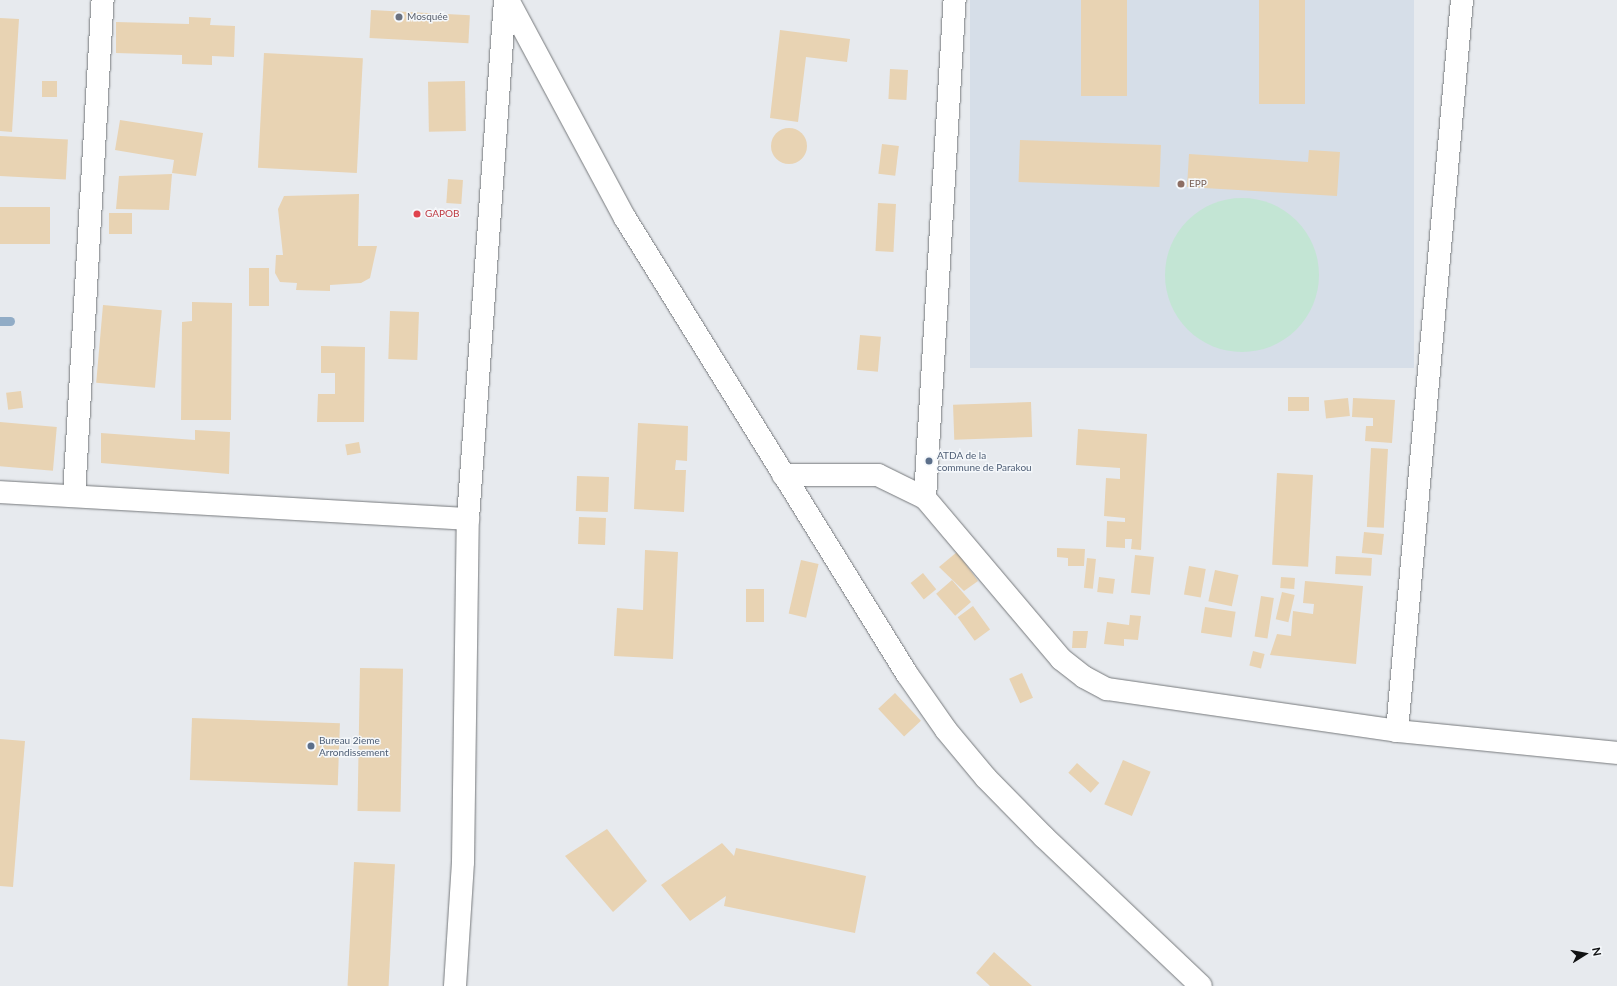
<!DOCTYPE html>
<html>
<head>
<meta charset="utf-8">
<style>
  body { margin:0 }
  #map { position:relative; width:1617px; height:986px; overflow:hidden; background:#e7eaee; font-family:Lato,sans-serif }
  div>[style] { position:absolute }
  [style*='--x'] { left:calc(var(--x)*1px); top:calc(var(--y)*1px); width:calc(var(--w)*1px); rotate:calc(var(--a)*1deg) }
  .built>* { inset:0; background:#d6dee8; transform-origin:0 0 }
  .green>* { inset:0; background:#c3e5d4 }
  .round { border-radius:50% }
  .stream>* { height:9px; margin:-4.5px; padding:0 4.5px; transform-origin:4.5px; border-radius:4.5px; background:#91acc6 }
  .building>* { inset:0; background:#e8d3b3; transform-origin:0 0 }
  .roads { filter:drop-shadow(0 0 1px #76797c) drop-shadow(0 0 1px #76797c) }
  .minor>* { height:22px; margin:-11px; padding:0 11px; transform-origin:11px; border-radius:11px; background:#fff }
  .primary>* { height:22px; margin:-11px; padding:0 11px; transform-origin:11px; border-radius:11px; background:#fff }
  .dots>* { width:11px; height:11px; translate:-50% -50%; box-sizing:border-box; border:2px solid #f5f8fb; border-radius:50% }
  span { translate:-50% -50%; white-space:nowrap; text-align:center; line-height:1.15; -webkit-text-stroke:3px #f5f8fb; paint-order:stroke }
  .worship-label { font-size:10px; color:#5b616d }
  .left { translate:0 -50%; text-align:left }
  .education-label { font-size:10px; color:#785e54 }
  .health-label { font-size:10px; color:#be3a42 }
  .service-label { font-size:10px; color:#4e5e75 }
  .north { position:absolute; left:1565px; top:934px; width:40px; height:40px; -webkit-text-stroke:3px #f5f8fb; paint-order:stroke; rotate:79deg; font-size:11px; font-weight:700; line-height:16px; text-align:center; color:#111213 }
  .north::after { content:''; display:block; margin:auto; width:14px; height:18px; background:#111213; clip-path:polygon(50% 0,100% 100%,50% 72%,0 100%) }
</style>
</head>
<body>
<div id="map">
  <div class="built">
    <div style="left:970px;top:0;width:444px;height:368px"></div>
  </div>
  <div class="green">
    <div class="round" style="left:1165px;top:198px;width:154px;height:154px"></div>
  </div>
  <div class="stream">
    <div style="--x:0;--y:321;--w:10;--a:0"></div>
  </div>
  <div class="building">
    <div style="left:1081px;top:0;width:46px;height:96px"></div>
    <div style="left:1259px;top:0;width:46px;height:104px"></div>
    <div style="left:371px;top:10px;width:99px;height:28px;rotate:3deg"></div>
    <div style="clip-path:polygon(189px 17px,211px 18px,210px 25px,235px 26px,234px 57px,212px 56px,212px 65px,182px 64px,182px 55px,116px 53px,116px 22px,189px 24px)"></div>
    <div style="clip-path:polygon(0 18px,19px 19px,12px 132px,0 131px)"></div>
    <div style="clip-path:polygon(780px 30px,850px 39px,847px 62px,806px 57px,798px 122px,770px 118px)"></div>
    <div style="left:264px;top:53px;width:99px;height:115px;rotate:3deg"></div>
    <div style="left:890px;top:69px;width:18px;height:30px;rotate:3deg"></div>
    <div style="left:42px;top:81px;width:15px;height:16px"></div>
    <div style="left:465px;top:81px;width:50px;height:37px;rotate:89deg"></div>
    <div style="clip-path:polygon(120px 120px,203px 133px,196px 176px,172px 173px,174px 160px,115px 150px)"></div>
    <div class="round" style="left:771px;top:128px;width:36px;height:36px"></div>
    <div style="left:0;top:136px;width:68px;height:40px;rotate:3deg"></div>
    <div style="left:1020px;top:140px;width:141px;height:42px;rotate:2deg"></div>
    <div style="left:882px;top:144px;width:17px;height:30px;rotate:7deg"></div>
    <div style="clip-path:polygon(1309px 150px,1340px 152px,1337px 196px,1187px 187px,1189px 154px,1308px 162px)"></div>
    <div style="clip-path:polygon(172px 174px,169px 210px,116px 209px,119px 176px)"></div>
    <div style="left:448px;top:179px;width:15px;height:24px;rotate:4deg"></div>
    <div style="clip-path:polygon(359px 194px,358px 246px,377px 246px,370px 278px,361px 283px,330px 285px,330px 291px,296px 290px,297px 283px,280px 282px,275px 273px,276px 255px,283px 255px,278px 209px,284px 196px)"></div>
    <div style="left:878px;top:203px;width:18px;height:48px;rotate:3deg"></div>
    <div style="left:50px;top:207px;width:37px;height:50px;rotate:90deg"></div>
    <div style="left:109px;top:213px;width:23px;height:21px"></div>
    <div style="left:269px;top:268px;width:38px;height:20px;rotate:90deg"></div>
    <div style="clip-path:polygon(192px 302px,232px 303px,231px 420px,181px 420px,182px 322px,192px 321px)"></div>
    <div style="left:103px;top:305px;width:59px;height:78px;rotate:5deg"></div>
    <div style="left:390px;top:311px;width:29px;height:48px;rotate:2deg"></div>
    <div style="left:860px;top:335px;width:21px;height:35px;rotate:5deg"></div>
    <div style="clip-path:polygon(321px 346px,365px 347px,364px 422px,317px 422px,318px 394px,335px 394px,335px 373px,321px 373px)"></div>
    <div style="left:21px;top:391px;width:17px;height:15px;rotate:83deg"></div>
    <div style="left:1309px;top:397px;width:14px;height:21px;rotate:90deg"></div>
    <div style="left:1348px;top:398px;width:18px;height:24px;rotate:84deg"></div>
    <div style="clip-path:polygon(1353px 398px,1395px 400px,1392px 443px,1365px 441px,1366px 426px,1373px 426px,1373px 418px,1352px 417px)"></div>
    <div style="left:1031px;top:402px;width:35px;height:78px;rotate:88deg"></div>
    <div style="left:0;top:422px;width:57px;height:44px;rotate:5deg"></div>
    <div style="clip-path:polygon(638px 423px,688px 426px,687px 461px,676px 460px,675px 470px,686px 470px,684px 512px,634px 509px)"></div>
    <div style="clip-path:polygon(1078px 429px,1147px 434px,1141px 550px,1131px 549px,1132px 539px,1125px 539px,1125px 548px,1106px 547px,1107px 521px,1125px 522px,1125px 518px,1104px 516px,1106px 478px,1120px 479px,1120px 468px,1076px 465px)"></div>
    <div style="clip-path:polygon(195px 430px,230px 432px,229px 474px,101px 463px,101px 433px,195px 440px)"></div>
    <div style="left:359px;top:442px;width:11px;height:14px;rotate:80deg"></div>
    <div style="left:1371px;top:448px;width:17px;height:79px;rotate:3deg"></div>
    <div style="left:1277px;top:473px;width:36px;height:92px;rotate:3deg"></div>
    <div style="left:577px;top:476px;width:32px;height:35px;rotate:2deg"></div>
    <div style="left:579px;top:517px;width:27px;height:27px;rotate:2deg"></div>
    <div style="left:1364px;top:532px;width:20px;height:21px;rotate:6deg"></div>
    <div style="clip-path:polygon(1057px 548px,1085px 549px,1084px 566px,1068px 566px,1068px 558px,1057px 557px)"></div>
    <div style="clip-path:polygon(645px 550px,678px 552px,673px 659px,614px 656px,617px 608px,643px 610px)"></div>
    <div style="clip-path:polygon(957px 552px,978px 581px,964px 591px,939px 567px)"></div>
    <div style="left:1135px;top:555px;width:19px;height:38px;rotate:6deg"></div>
    <div style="left:1336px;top:556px;width:36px;height:18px;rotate:3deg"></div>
    <div style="left:1087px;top:558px;width:9px;height:30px;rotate:6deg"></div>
    <div style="left:801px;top:560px;width:18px;height:55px;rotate:13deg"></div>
    <div style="left:1189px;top:566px;width:17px;height:29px;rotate:10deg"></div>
    <div style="left:1215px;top:570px;width:24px;height:32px;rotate:12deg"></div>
    <div style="left:923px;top:573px;width:21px;height:16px;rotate:51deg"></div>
    <div style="left:1099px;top:577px;width:16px;height:15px;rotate:7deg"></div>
    <div style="left:1281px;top:577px;width:14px;height:11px;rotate:4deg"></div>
    <div style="left:952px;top:580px;width:29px;height:21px;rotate:49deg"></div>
    <div style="clip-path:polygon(1305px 581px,1363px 586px,1356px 664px,1270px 655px,1277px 634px,1291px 636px,1293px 611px,1313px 614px,1314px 604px,1303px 603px)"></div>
    <div style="left:746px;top:589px;width:18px;height:33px"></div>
    <div style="left:1282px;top:592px;width:13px;height:28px;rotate:13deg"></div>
    <div style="left:1261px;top:596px;width:13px;height:41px;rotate:9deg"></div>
    <div style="left:973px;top:606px;width:29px;height:19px;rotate:54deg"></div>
    <div style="left:1205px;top:607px;width:31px;height:26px;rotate:9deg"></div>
    <div style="clip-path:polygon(1130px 615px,1141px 616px,1138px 640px,1124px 639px,1124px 646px,1104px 644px,1107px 622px,1129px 625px)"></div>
    <div style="clip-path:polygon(1073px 631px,1088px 631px,1086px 648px,1072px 648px)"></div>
    <div style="left:1253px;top:651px;width:12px;height:15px;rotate:14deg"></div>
    <div style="left:360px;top:668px;width:43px;height:143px;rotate:1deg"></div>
    <div style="left:1022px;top:673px;width:27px;height:14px;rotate:66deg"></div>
    <div style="left:895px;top:693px;width:38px;height:23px;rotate:47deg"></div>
    <div style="left:192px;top:718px;width:148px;height:62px;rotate:2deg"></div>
    <div style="clip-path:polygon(0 739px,25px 741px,13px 887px,0 886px)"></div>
    <div style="left:1123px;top:760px;width:30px;height:48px;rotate:23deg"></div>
    <div style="left:1077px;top:763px;width:30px;height:13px;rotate:42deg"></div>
    <div style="clip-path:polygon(607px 829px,647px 881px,613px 912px,565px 856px)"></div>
    <div style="clip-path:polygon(722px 843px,734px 856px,736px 848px,866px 876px,855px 933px,724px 906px,726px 896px,690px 921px,661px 885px)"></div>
    <div style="left:354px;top:862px;width:41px;height:124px;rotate:3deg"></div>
    <div style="clip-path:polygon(994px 952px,1032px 986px,990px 986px,976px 973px)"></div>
  </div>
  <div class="roads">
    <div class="minor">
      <div style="--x:783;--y:475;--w:95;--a:0"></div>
      <div style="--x:878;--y:475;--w:52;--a:26.1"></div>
      <div style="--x:925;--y:498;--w:211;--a:49.8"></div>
      <div style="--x:1061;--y:659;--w:29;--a:38"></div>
      <div style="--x:1084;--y:677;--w:26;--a:28"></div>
      <div style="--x:1107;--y:689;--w:293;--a:8.2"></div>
      <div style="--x:1397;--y:731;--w:221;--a:5.7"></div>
      <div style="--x:0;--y:492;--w:469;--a:3.3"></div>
      <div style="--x:74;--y:496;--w:497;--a:-86.7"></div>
      <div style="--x:925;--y:498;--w:499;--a:-86.6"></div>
      <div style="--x:1397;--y:731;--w:734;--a:-84.92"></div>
      <div style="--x:455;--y:986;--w:124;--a:-86.3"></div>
      <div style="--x:463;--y:862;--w:343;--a:-89.2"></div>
      <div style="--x:468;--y:519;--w:520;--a:-85.92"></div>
    </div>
    <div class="primary">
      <div style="--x:508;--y:0;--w:247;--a:61.8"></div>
      <div style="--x:625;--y:218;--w:536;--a:58.27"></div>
      <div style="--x:907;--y:674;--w:68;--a:55.1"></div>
      <div style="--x:946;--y:730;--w:62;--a:50.2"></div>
      <div style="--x:986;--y:778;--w:83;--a:45.5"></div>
      <div style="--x:1044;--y:837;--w:216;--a:43.5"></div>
    </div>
  </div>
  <div class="dots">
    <div style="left:399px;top:17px;background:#6b7280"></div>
    <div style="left:1181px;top:184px;background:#8d6e63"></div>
    <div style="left:417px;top:214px;background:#e0444e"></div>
    <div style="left:929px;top:461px;background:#5c6f8a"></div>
    <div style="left:311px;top:746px;background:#5c6f8a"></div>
  </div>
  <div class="worship-label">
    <span class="left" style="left:407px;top:17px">Mosquée</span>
  </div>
  <div class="education-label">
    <span class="left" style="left:1189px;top:184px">EPP</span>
  </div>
  <div class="health-label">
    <span class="left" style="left:425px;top:214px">GAPOB</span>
  </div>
  <div class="service-label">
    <span class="left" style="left:937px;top:461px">ATDA de la<br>commune de Parakou</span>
    <span class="left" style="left:319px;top:746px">Bureau 2ieme<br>Arrondissement</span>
  </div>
  <div class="north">N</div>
</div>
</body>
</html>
